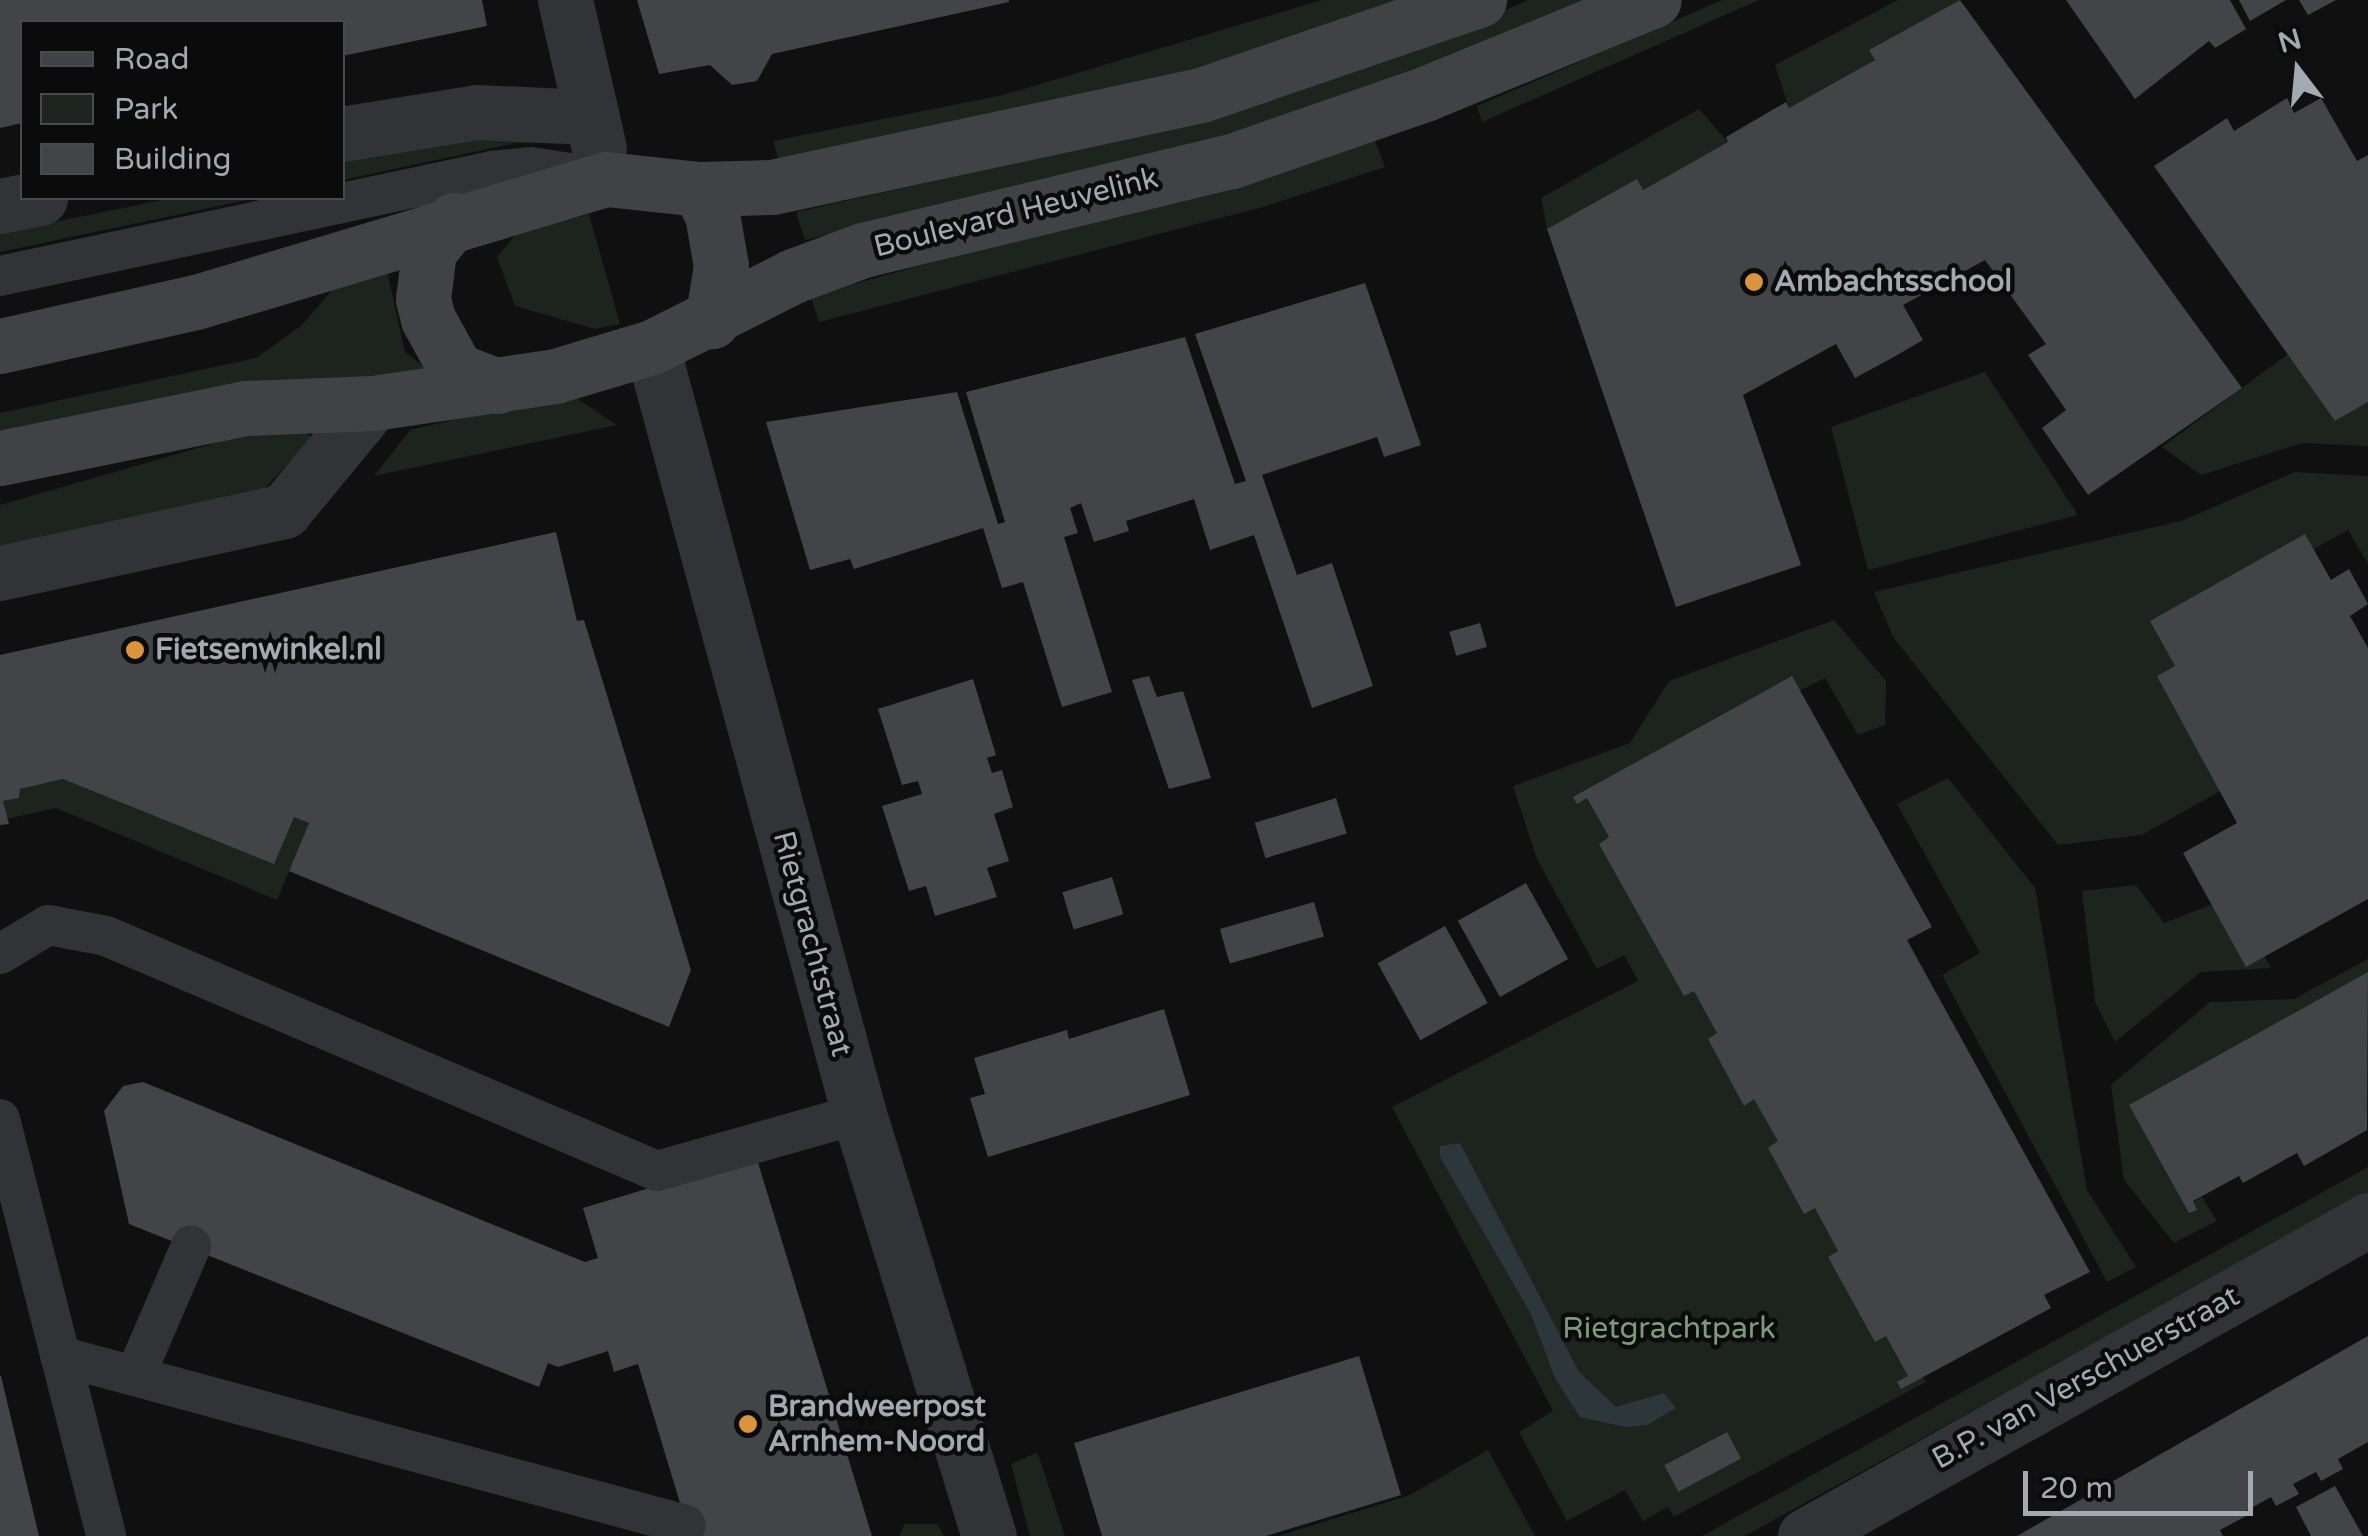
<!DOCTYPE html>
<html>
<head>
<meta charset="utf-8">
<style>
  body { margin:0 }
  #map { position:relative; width:2368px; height:1536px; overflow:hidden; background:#101011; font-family:"Varela Round",sans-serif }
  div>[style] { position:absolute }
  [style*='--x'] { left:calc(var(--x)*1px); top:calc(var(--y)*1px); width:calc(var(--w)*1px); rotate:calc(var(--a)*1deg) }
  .green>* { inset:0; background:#1d231d }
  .water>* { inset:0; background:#2d363a }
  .building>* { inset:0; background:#424447; transform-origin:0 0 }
  .lane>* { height:40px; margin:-20px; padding:0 20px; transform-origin:20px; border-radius:20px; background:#323336 }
  .street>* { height:55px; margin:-27.5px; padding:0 27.5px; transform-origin:27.5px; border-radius:27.5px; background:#323336 }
  .secondary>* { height:55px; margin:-27.5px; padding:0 27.5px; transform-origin:27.5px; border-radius:27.5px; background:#404246 }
  .dots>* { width:28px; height:28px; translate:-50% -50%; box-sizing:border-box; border:5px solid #0b0b0c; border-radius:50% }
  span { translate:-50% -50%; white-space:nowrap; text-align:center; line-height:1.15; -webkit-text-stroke:9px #0b0b0c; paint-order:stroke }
  .street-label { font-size:30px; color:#a3a9b1 }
  .poi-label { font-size:30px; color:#a3a9b1; font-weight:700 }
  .left { translate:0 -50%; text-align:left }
  .park-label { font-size:30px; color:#7e9a7c }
  .legend { position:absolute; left:20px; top:20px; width:325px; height:180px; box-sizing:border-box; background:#0b0b0c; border:2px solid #484a4e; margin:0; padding:12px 18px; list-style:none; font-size:30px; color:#a3a9b1 }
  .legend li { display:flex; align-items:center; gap:20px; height:50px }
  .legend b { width:50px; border:2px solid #484a4e }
  .north { position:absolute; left:2248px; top:20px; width:100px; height:100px; -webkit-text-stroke:8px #0b0b0c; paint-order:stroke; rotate:344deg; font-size:28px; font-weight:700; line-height:40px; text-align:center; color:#a3a9b1 }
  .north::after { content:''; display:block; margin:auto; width:35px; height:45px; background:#a3a9b1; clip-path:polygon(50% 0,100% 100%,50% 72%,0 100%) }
  .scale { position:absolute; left:2023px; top:1471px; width:230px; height:45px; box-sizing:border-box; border:5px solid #a3a9b1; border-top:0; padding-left:12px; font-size:30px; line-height:35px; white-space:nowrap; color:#a3a9b1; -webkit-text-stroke:8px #0b0b0c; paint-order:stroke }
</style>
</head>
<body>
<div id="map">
  <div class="green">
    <div style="clip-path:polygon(1322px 0,1401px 0,1171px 82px,779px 160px,773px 141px,1003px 95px)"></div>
    <div style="clip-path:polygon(1528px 0,1600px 0,1434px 71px,1213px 142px,805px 240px,796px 212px,1070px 151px,1480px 21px)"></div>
    <div style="clip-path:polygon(1722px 0,1759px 0,1482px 122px,1477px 106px)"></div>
    <div style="clip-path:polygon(1898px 0,1960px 0,1870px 50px,1875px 60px,1789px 108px,1775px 65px)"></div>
    <div style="clip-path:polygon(1699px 109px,1728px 142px,1643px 190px,1637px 180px,1547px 229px,1541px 198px)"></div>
    <div style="clip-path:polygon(502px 128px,556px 143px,516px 143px,343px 180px,342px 162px)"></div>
    <div style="clip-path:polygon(1374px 139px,1385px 167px,1263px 207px,819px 322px,811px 296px)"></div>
    <div style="clip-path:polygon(172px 198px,257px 198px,0 252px,0 233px)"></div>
    <div style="clip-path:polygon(589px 214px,620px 324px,595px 329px,515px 306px,497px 257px,516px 234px)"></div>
    <div style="clip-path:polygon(386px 267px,405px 352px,428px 370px,0 439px,0 413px,256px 358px,301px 326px,333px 289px)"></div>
    <div style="clip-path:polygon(2288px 354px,2335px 421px,2368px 402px,2368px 446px,2302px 443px,2201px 475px,2162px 447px)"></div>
    <div style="clip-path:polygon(1985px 372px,2078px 515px,1868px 570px,1831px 427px)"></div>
    <div style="clip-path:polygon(569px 393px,617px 425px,374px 476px,410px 430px)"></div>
    <div style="clip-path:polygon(305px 432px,313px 438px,260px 493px,0 548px,0 505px,243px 435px)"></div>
    <div style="clip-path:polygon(2295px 472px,2368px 476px,2368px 564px,2348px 530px,2159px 636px,2238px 781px,2142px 835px,2058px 845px,1893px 637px,1874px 592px,2181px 521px)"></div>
    <div style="clip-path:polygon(1834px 620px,1886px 681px,1885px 725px,1858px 735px,1825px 678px,1601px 792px,1926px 1382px,1674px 1517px,1668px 1507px,1643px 1521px,1625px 1490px,1567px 1521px,1519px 1432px,1553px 1411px,1392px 1107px,1638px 981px,1624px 955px,1597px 969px,1537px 859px,1513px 786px,1630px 743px,1669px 681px)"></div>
    <div style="clip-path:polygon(1948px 778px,2035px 888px,2087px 1190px,2136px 1267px,2107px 1282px,1942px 975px,1980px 953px,1897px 804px)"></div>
    <div style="clip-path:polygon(63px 779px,294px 817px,309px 823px,277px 900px,56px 808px,7px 819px,3px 801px,18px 798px,20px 789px)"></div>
    <div style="clip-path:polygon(2136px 885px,2164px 923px,2231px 897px,2271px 968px,2201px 972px,2115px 1042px,2095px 1002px,2082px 891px)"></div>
    <div style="clip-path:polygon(2368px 959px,2368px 975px,2131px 1106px,2186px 1206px,2202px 1197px,2217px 1221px,2174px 1243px,2124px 1180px,2111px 1085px,2210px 1002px,2294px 999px)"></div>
    <div style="clip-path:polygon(2368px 1167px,2368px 1193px,1745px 1536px,1702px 1536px)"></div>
    <div style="clip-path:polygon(1488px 1450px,1535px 1536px,1278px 1536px,1410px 1495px)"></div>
    <div style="clip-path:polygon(1036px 1453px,1039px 1457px,1065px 1536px,1030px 1536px,1011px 1464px)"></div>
    <div style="clip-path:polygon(905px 1524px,937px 1524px,944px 1536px,899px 1536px)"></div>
  </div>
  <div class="water">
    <div style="clip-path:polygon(1460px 1143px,1579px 1372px,1616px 1407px,1664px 1393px,1676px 1408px,1647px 1425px,1626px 1427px,1580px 1417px,1555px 1378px,1531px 1314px,1440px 1157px,1440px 1146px)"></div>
  </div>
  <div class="building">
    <div style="clip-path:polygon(0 0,482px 0,487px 26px,342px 56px,342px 22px,22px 22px,22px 123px,0 128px)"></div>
    <div style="clip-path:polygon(637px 0,1009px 0,1009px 2px,772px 54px,757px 81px,732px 85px,710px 65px,659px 74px)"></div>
    <div style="clip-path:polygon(1960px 0,2242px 388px,2088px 495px,2042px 428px,2066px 410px,2028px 355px,2046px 344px,1985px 260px,1903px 305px,1923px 340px,1892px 358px,1855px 378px,1836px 344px,1743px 395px,1801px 565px,1676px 607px,1547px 229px,1637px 179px,1643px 190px,1728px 142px,1726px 137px,1786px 102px,1789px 108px,1875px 60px,1869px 50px)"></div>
    <div style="clip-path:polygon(2066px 0,2230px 0,2246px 29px,2215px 48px,2209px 41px,2135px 99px)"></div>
    <div style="clip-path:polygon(2239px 0,2286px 0,2250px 21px)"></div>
    <div style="clip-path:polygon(2299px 0,2336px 0,2308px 15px)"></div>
    <div style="clip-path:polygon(2287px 98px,2294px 113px,2321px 98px,2357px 161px,2368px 155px,2368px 402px,2335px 421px,2154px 166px,2227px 118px,2234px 131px)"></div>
    <div style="clip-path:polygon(1365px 283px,1421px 445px,1384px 457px,1377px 437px,1262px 475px,1297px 575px,1332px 563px,1373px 686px,1312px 708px,1254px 535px,1210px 550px,1194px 499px,1126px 521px,1129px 531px,1094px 542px,1081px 503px,1070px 508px,1078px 533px,1064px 537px,1112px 692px,1062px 707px,1023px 582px,1002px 588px,983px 528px,854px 569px,850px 559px,810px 570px,766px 422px,957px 392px,998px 524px,1005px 522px,966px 392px,1185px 337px,1235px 484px,1246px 481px,1195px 334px)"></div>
    <div style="clip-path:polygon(556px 532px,577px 621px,584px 620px,691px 970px,669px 1027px,289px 871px,309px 823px,294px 817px,274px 864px,63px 779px,20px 789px,19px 798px,3px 801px,9px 824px,0 825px,0 655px)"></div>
    <div style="clip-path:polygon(2305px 534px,2331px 580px,2349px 569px,2368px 604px,2350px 616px,2368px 648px,2368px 899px,2246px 967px,2183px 853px,2237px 823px,2157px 676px,2175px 666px,2150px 621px)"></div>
    <div style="left:1480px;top:623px;width:25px;height:32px;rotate:74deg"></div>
    <div style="clip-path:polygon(1149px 676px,1157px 697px,1183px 691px,1211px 778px,1169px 789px,1132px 680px)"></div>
    <div style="clip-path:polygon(1792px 676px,1932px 927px,1907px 940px,2090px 1272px,2044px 1295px,2051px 1308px,1901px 1389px,1897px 1382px,1908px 1376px,1886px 1336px,1875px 1342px,1828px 1257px,1838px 1251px,1815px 1208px,1804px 1214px,1768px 1148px,1778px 1141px,1754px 1099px,1744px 1106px,1708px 1039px,1717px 1033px,1694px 991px,1684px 996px,1599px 844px,1609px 837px,1587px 798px,1577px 804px,1573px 797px)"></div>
    <div style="clip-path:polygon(973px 679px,996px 755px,987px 758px,992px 773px,1002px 770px,1013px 807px,994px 814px,1009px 861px,987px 868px,997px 897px,935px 916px,926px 886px,909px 891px,882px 806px,922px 794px,918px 781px,902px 785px,878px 709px)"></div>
    <div style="left:1336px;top:798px;width:37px;height:85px;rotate:73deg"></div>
    <div style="left:1112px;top:877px;width:39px;height:52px;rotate:73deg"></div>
    <div style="left:1526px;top:883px;width:87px;height:78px;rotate:61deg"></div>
    <div style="left:1314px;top:902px;width:36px;height:98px;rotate:74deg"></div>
    <div style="left:1445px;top:926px;width:88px;height:77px;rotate:61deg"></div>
    <div style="clip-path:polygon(2368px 972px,2367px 1130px,2304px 1166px,2297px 1153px,2243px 1183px,2239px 1176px,2193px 1201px,2197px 1210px,2189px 1213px,2129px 1105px)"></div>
    <div style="clip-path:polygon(1164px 1009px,1190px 1095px,988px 1157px,970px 1098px,985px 1094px,974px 1058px,1067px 1030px,1069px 1039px)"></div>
    <div style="clip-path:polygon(143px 1082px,585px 1262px,598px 1258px,583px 1208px,756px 1156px,872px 1536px,690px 1536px,638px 1364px,614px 1372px,608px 1351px,558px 1367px,548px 1363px,539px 1387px,129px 1224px,104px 1111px,123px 1086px)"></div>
    <div style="clip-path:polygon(2368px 1336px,2368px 1442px,2338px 1459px,2343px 1469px,2321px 1481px,2316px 1472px,2293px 1484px,2299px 1494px,2276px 1506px,2271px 1497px,2246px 1511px,2248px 1515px,2220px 1530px,2223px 1536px,2017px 1536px)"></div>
    <div style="clip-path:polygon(1359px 1356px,1401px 1495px,1266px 1536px,1102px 1536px,1074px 1443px)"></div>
    <div style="clip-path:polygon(0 1376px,1px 1376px,39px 1536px,0 1536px)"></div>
    <div style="left:1727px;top:1432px;width:30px;height:71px;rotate:62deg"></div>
    <div style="clip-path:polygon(2335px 1486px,2363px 1536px,2311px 1536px,2296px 1507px)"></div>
  </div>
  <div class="lane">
    <div style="--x:0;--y:276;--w:503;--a:-12.05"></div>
    <div style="--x:492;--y:171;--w:38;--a:-6"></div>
    <div style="--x:530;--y:167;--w:68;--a:8.5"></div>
    <div style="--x:0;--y:954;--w:56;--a:-31.1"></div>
    <div style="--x:48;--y:925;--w:59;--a:10.7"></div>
    <div style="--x:106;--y:936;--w:599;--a:23.1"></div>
    <div style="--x:657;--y:1171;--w:210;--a:-15.8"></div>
    <div style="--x:0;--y:1119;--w:430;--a:75.7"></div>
    <div style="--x:60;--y:1356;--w:648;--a:15.11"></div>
    <div style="--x:135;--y:1376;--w:142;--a:-66.7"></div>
  </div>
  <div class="street">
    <div style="--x:565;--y:0;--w:152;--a:77.1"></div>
    <div style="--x:342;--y:134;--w:136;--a:-9.3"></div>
    <div style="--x:476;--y:112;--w:116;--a:2.5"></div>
    <div style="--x:0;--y:206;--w:41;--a:-11.3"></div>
    <div style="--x:652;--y:347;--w:794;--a:74.9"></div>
    <div style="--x:859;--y:1114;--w:442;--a:72.9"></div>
    <div style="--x:0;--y:573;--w:291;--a:-12.3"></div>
    <div style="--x:284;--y:511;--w:140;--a:-50.5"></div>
    <div style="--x:1805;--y:1536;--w:646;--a:-29.3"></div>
  </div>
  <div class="secondary">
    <div style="--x:699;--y:189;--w:28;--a:63"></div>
    <div style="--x:712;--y:214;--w:53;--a:80.2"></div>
    <div style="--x:721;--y:266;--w:56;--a:99.3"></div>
    <div style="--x:454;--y:220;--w:40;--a:129"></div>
    <div style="--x:429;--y:251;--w:48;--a:97.1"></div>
    <div style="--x:423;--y:299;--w:21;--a:76"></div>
    <div style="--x:428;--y:319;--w:58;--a:61.2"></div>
    <div style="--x:456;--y:370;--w:44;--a:21.3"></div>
    <div style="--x:0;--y:346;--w:201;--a:-12.7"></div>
    <div style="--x:196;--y:302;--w:428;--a:-16.7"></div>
    <div style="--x:606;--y:179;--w:94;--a:6.1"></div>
    <div style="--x:699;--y:189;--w:73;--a:-1.6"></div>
    <div style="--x:772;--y:187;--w:439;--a:-12.1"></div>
    <div style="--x:1201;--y:95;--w:294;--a:-18.9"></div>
    <div style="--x:0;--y:458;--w:250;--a:-11.5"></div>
    <div style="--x:245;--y:408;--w:128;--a:-2.2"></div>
    <div style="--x:373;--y:403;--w:184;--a:-8.4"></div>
    <div style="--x:555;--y:376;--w:101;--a:-16.6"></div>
    <div style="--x:652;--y:347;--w:158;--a:-26.7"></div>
    <div style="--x:793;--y:276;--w:75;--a:-20.4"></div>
    <div style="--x:863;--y:250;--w:380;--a:-13.6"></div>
    <div style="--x:1232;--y:161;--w:207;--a:-19.2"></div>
    <div style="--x:1427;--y:93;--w:245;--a:-22.3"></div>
  </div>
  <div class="dots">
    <div style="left:1754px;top:282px;background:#dc933e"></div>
    <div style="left:135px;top:650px;background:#dc933e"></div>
    <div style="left:748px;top:1424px;background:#dc933e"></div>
  </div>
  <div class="street-label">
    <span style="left:1016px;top:213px;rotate:-14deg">Boulevard Heuvelink</span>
    <span style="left:812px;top:944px;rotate:75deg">Rietgrachtstraat</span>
    <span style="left:2086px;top:1378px;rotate:-29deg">B.P. van Verschuerstraat</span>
  </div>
  <div class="poi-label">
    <span class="left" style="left:1774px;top:282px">Ambachtsschool</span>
    <span class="left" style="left:155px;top:650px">Fietsenwinkel.nl</span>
    <span class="left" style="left:768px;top:1424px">Brandweerpost<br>Arnhem-Noord</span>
  </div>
  <div class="park-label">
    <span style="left:1669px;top:1329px">Rietgrachtpark</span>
  </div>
  <ul class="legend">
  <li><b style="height:12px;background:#404246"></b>Road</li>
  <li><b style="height:28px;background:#1d231d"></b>Park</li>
  <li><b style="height:28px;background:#424447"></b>Building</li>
  </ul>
  <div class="north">N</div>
  <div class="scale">20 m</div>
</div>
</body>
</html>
